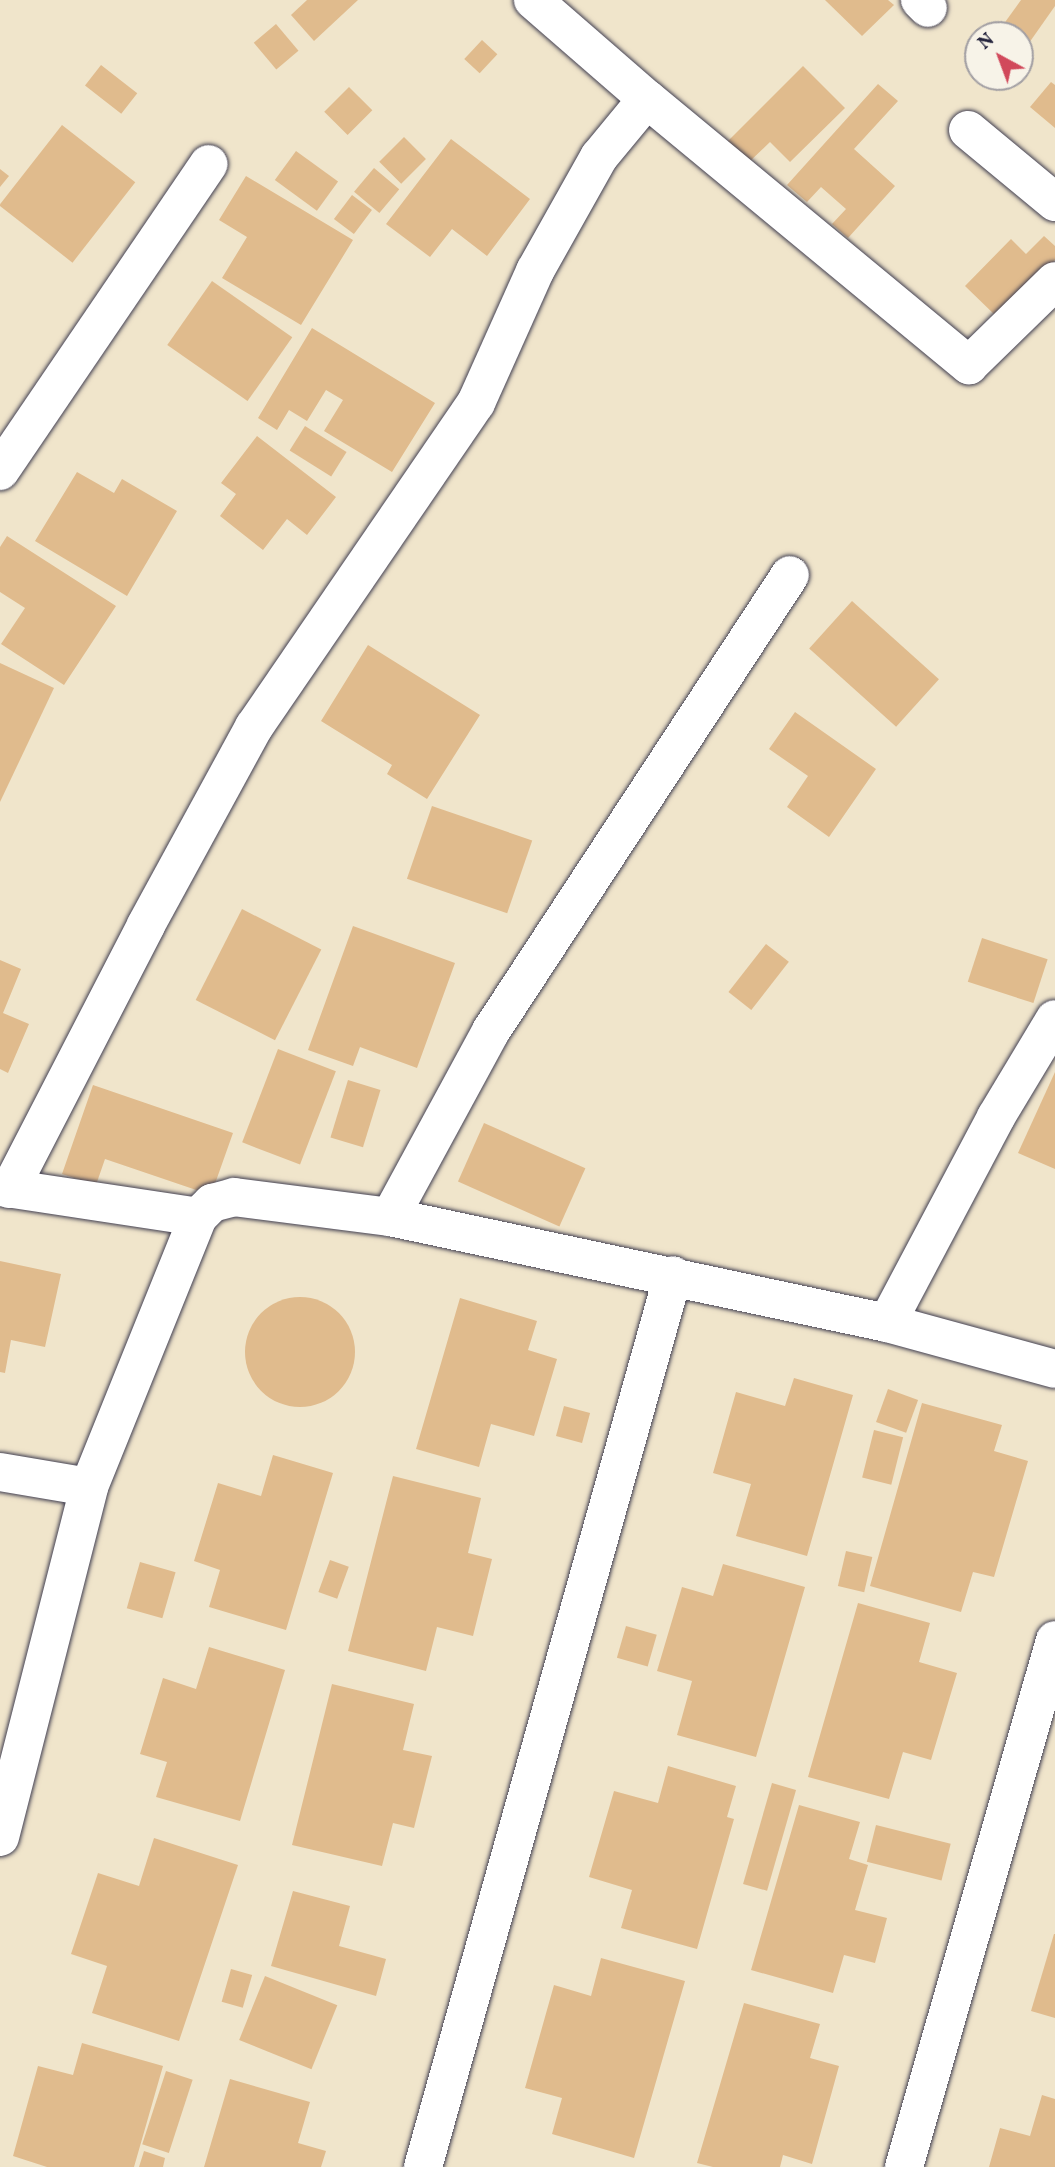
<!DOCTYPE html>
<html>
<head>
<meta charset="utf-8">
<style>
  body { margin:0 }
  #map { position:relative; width:1055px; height:2167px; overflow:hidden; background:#f0e5cb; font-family:Vollkorn,serif }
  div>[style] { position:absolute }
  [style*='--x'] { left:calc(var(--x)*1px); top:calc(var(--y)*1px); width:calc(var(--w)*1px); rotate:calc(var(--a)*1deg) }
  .building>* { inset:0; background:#e0bb8d; transform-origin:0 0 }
  .round { border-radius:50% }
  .roads { filter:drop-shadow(0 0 2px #413f51) drop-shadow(0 0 2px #413f51) }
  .minor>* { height:38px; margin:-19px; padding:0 19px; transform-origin:19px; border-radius:19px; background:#fff }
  span { translate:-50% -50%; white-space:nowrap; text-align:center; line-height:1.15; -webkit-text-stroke:6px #f7f3e8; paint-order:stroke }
  .north { position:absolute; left:964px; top:21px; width:70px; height:70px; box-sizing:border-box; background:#f7f3e8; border:2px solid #a29fa3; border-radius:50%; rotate:319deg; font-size:19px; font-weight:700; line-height:28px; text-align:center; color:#22223b }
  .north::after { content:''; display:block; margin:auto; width:24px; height:32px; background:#d1495b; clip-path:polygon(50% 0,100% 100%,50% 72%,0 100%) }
</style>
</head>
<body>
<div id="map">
  <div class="building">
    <div style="clip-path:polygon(307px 0,358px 0,314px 41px,291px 15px)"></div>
    <div style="clip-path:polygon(825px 0,888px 0,894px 5px,862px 36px)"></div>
    <div style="clip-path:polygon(1021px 0,1055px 0,1055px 6px,1029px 43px,1003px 25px)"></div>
    <div style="left:276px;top:24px;width:35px;height:29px;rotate:50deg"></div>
    <div style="left:482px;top:40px;width:21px;height:26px;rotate:43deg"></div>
    <div style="left:101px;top:65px;width:46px;height:26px;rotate:38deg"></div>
    <div style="clip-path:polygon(803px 66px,845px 108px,790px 162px,770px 142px,747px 164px,726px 143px)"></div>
    <div style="clip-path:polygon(1051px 82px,1055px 85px,1055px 128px,1030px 107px)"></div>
    <div style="clip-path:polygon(878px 84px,898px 101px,854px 149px,895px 186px,848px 238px,832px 224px,846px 209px,821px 187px,807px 202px,787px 185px)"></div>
    <div style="left:349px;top:87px;width:33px;height:35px;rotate:45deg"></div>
    <div style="left:62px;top:125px;width:93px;height:102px;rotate:38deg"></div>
    <div style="left:404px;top:137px;width:31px;height:35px;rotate:45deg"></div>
    <div style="clip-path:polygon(451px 139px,530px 199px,487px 256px,452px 229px,430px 257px,386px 224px)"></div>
    <div style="left:296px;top:151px;width:52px;height:36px;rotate:36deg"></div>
    <div style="left:374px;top:168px;width:33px;height:31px;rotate:40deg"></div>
    <div style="clip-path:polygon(0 169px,9px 176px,0 187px)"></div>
    <div style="clip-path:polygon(246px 176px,353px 240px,301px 325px,222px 278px,247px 237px,219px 220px)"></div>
    <div style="left:352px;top:195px;width:25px;height:30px;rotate:37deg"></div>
    <div style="clip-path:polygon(1044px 236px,1055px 246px,1055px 260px,998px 318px,965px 286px,1011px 239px,1026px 254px)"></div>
    <div style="left:212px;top:281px;width:98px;height:78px;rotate:35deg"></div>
    <div style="clip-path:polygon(312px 328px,435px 403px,392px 472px,324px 431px,343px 400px,326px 390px,307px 421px,289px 410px,277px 430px,258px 418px)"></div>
    <div style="left:305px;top:426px;width:49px;height:29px;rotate:32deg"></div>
    <div style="clip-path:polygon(257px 436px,336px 497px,307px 535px,287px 519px,263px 550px,220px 516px,236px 494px,221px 483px)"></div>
    <div style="clip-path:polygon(77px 472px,114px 493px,122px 479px,177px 511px,127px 596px,35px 541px)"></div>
    <div style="clip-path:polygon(7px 536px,116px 606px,64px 685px,1px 644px,25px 608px,0 592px,0 547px)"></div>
    <div style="left:852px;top:601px;width:117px;height:64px;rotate:42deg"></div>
    <div style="clip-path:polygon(368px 645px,480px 715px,427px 799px,387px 774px,392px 765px,321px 721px)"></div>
    <div style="clip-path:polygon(0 663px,54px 688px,0 802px)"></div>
    <div style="clip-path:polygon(795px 712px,876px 769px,829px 837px,787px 807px,808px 776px,769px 749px)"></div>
    <div style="left:432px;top:806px;width:106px;height:77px;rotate:19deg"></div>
    <div style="left:242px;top:909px;width:89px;height:102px;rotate:27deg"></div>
    <div style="clip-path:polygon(353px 926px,455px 963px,417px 1068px,360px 1047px,353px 1066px,308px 1050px)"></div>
    <div style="left:982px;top:938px;width:69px;height:46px;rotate:18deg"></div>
    <div style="left:766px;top:944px;width:29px;height:61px;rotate:38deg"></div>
    <div style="clip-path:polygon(0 960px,21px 969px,3px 1013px,29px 1024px,8px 1073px,0 1069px)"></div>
    <div style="left:278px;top:1049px;width:62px;height:100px;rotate:21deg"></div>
    <div style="clip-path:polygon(1055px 1072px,1055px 1169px,1018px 1153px)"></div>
    <div style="left:348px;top:1080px;width:34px;height:60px;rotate:17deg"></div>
    <div style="clip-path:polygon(93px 1085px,233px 1133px,211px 1195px,105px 1159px,96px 1185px,62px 1174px)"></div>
    <div style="left:484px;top:1123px;width:111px;height:64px;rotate:24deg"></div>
    <div style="clip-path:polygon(0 1261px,61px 1274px,45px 1347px,11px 1340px,5px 1373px,0 1372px)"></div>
    <div class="round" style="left:245px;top:1297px;width:110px;height:110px"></div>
    <div style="clip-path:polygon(460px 1298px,537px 1321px,528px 1350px,557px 1359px,534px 1436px,491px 1424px,479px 1467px,416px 1449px)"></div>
    <div style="clip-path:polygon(794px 1378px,853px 1395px,807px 1556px,736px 1536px,751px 1484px,713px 1473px,736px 1392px,785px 1406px)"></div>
    <div style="left:888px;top:1389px;width:32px;height:35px;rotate:20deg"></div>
    <div style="clip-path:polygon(922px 1403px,1002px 1425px,994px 1451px,1028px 1461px,994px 1577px,973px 1572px,961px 1612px,870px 1586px)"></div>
    <div style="left:564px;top:1406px;width:27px;height:31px;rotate:15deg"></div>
    <div style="left:874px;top:1430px;width:30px;height:49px;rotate:14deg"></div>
    <div style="clip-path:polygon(273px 1455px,333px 1473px,286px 1630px,209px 1607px,220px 1570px,194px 1561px,218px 1483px,261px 1496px)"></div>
    <div style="clip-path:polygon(393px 1476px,481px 1498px,468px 1553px,492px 1559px,473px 1636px,437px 1627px,426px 1671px,348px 1651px)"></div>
    <div style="left:846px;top:1551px;width:27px;height:36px;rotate:13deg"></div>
    <div style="left:330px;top:1560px;width:20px;height:34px;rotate:20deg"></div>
    <div style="left:140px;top:1562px;width:37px;height:48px;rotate:16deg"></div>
    <div style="clip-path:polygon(723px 1564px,805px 1587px,756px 1757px,677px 1735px,692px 1681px,657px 1671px,682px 1587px,713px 1596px)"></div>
    <div style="clip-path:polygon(858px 1603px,930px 1623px,919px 1662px,957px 1673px,931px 1760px,903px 1752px,889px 1799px,808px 1777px)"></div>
    <div style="left:626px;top:1626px;width:32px;height:33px;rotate:16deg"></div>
    <div style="clip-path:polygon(209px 1647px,285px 1670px,240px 1821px,156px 1797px,167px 1762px,140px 1754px,163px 1678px,196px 1689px)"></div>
    <div style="clip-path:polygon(332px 1684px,414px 1704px,403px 1750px,432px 1756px,414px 1828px,393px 1823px,382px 1866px,292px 1845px)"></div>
    <div style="clip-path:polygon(668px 1766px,736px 1786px,727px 1817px,734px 1819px,697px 1949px,621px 1928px,632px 1890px,589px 1877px,614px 1791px,658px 1803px)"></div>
    <div style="left:772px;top:1783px;width:25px;height:105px;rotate:16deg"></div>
    <div style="clip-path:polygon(799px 1805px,860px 1822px,849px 1859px,868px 1865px,855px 1910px,887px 1918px,875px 1963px,844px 1955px,833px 1993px,751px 1970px)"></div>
    <div style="left:876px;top:1825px;width:77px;height:38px;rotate:14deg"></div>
    <div style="clip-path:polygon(154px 1838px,238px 1865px,179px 2041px,92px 2013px,107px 1966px,71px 1954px,98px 1873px,139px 1886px)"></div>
    <div style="clip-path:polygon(293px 1891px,350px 1906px,339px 1946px,386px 1959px,376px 1996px,271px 1966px)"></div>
    <div style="clip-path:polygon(1054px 1934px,1055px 1934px,1055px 2018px,1031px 2011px)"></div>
    <div style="clip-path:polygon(601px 1958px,685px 1981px,634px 2158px,552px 2134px,562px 2098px,525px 2088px,554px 1985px,591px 1996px)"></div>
    <div style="left:231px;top:1969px;width:22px;height:34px;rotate:16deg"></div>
    <div style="left:265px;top:1976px;width:78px;height:69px;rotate:22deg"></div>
    <div style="clip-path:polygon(744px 2003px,820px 2024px,810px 2058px,839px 2066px,812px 2164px,783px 2155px,780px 2167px,713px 2167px,697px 2163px)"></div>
    <div style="clip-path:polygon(82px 2043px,163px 2066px,134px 2167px,47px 2167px,13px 2156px,38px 2066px,73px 2075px)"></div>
    <div style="left:166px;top:2071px;width:28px;height:77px;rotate:18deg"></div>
    <div style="clip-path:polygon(230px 2079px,310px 2102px,298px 2143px,326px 2151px,321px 2167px,204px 2167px)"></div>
    <div style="clip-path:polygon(1042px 2095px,1055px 2099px,1055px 2167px,989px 2167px,1000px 2128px,1030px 2136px)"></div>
    <div style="clip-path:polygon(144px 2151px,165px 2158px,163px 2167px,139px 2167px)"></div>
  </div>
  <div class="roads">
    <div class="minor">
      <div style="--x:533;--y:0;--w:151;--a:41"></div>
      <div style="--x:647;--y:99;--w:418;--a:39.6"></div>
      <div style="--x:969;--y:365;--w:120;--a:-44.3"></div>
      <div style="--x:920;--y:0;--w:11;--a:45"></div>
      <div style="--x:968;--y:130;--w:113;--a:39.6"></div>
      <div style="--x:0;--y:471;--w:371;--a:-55.8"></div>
      <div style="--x:0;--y:1187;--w:200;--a:8.6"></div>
      <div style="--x:10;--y:1189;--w:297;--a:-62.7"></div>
      <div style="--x:146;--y:925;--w:226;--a:-61.4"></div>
      <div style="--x:254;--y:727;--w:393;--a:-55.6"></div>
      <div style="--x:476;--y:403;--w:145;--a:-65.9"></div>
      <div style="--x:535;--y:271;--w:131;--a:-60.7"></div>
      <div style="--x:599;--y:157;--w:75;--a:-50.4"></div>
      <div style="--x:390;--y:1217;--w:212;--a:-61.5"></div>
      <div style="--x:491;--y:1031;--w:545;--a:-56.75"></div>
      <div style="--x:887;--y:1323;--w:233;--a:-62.1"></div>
      <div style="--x:996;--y:1117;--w:114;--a:-59"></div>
      <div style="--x:0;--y:1472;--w:90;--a:9.6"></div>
      <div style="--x:0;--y:1837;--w:361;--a:-75.7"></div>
      <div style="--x:89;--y:1487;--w:291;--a:-68"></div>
      <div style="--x:198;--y:1217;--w:20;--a:-45"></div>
      <div style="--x:212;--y:1203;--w:23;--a:-15"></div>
      <div style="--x:234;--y:1197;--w:157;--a:7.3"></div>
      <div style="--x:390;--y:1217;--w:508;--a:12.04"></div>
      <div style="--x:887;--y:1323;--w:174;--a:15.3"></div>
      <div style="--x:423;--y:2167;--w:926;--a:-74.34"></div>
      <div style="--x:904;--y:2167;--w:548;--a:-74.01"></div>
    </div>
  </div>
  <div class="north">N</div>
</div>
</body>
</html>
